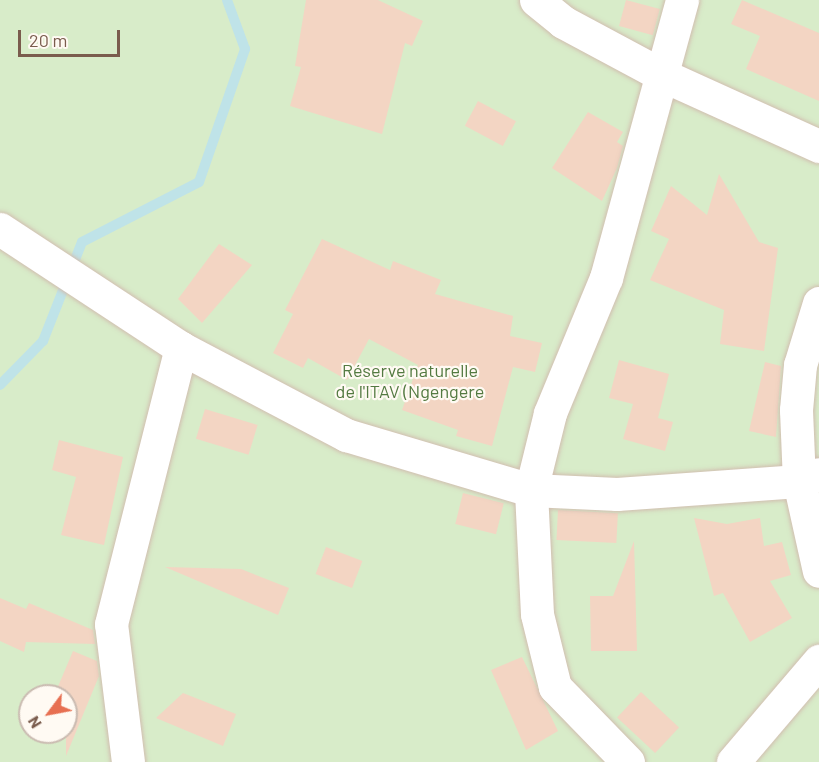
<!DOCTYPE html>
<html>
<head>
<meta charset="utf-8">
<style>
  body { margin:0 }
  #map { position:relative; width:819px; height:762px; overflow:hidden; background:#fdf6ec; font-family:Barlow,sans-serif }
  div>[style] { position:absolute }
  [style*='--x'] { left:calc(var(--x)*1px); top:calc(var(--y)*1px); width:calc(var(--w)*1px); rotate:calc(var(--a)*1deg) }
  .green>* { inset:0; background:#d8ecc9 }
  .stream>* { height:10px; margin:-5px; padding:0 5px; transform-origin:5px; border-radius:5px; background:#bfe3e8 }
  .building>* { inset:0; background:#f3d5c3; transform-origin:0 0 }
  .roads { filter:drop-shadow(0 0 2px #d1beb0) drop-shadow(0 0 2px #d1beb0) }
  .street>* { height:33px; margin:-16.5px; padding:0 16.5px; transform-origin:16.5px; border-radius:16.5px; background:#fff }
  span { translate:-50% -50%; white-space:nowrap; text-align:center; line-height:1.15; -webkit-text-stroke:4.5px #fffaf3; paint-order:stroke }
  .park-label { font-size:18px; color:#537a41 }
  .north { position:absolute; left:18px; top:684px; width:60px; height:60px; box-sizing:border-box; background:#fffaf3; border:2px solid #cabbb1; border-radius:50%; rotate:238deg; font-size:16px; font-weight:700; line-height:24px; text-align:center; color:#7a5c4d }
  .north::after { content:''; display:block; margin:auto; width:21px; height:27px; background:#e76f51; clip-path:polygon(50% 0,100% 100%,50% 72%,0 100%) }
  .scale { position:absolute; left:18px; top:30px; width:102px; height:27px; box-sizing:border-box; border:3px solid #7a5c4d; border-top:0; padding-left:8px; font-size:18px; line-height:21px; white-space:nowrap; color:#7a5c4d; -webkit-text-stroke:4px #fffaf3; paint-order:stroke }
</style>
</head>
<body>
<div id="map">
  <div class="green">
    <div style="clip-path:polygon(evenodd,0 0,819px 0,819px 762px,0 762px,0 0,30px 696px,66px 696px,66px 732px,30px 732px,30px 696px)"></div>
  </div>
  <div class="stream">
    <div style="--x:0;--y:385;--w:62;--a:-45.7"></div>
    <div style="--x:43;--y:341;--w:106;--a:-68.5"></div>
    <div style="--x:82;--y:242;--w:131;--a:-27.1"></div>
    <div style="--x:199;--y:182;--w:141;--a:-70.9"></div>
    <div style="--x:245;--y:49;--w:52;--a:-110.2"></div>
  </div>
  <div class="building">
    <div style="clip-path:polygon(306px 0,378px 0,423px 21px,412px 46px,405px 43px,382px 134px,290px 106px,301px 67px,295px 66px)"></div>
    <div style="left:626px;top:0;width:35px;height:27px;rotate:15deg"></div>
    <div style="clip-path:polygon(742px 0,819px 33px,819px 101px,746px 69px,760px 36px,731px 24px)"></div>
    <div style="left:478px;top:101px;width:43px;height:28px;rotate:28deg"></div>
    <div style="clip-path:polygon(588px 112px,623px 132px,617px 142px,623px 146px,617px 168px,602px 201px,552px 168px)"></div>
    <div style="clip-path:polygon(719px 174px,759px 242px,778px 248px,764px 351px,720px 344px,724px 310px,650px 280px,669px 239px,651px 231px,671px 186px,707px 215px)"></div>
    <div style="clip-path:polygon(322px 239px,390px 270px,393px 261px,441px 280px,435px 294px,513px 316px,510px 336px,542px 343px,535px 372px,513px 367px,492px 446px,456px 436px,458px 430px,402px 410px,418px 365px,369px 339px,347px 380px,308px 358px,303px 368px,273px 353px,293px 314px,285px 310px)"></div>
    <div style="clip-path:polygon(219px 244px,252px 265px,202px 323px,178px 299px)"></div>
    <div style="clip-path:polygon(619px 360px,669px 374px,658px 418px,673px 422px,665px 451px,623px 439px,633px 404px,609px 398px)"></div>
    <div style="clip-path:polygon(765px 362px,781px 366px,776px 437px,749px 431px)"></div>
    <div style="left:205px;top:409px;width:55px;height:31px;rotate:17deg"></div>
    <div style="clip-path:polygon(59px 440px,123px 457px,104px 545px,61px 535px,76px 477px,52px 470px)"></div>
    <div style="left:463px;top:493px;width:42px;height:32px;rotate:14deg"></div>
    <div style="left:558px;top:510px;width:60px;height:30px;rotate:3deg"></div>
    <div style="clip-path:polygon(694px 518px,727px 524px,760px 518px,764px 546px,782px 542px,791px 575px,770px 581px,792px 618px,750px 642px,723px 593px,714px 596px)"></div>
    <div style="clip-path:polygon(634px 541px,637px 651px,591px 651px,590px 596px,613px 596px)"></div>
    <div style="left:326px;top:547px;width:39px;height:29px;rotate:21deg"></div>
    <div style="clip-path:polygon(165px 567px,241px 569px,289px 588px,278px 615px)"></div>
    <div style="clip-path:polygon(0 598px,26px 609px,29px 603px,93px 630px,95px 644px,26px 642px,24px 652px,0 641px)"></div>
    <div style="clip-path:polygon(73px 651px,97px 661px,99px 676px,66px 756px,66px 696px,54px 696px)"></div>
    <div style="clip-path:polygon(522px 657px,558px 731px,526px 750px,491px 670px)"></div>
    <div style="left:641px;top:692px;width:52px;height:35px;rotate:43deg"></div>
    <div style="clip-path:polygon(183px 693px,236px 714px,223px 746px,156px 718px)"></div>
  </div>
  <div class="roads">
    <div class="street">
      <div style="--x:536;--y:0;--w:35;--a:39"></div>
      <div style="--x:563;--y:22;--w:108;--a:28.2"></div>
      <div style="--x:658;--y:73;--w:177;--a:24.4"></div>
      <div style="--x:0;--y:229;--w:217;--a:33.3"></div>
      <div style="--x:181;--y:348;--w:187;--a:27.8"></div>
      <div style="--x:346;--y:435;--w:193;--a:16.6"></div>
      <div style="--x:531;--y:490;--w:86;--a:2.7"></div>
      <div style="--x:617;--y:494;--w:182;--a:-4.1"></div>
      <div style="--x:799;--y:481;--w:21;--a:-19"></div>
      <div style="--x:819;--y:303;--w:65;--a:107"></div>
      <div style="--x:800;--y:365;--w:45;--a:95.1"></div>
      <div style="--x:796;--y:410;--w:71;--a:87.6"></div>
      <div style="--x:799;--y:481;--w:92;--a:77.5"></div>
      <div style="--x:128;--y:762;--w:139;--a:-97"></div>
      <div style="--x:111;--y:624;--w:285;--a:-75.8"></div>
      <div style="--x:628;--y:762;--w:105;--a:-134.2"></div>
      <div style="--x:555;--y:687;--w:75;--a:-103.9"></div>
      <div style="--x:537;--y:614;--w:124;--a:-92.8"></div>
      <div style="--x:531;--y:490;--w:79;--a:-76.1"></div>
      <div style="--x:550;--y:413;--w:146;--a:-67.5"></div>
      <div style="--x:606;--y:278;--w:288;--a:-74.7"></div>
      <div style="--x:733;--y:762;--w:133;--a:-49.6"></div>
    </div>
  </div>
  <div class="park-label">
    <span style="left:410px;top:381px">Réserve naturelle<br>de l'ITAV (Ngengere</span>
  </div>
  <div class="north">N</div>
  <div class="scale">20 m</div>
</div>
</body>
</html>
